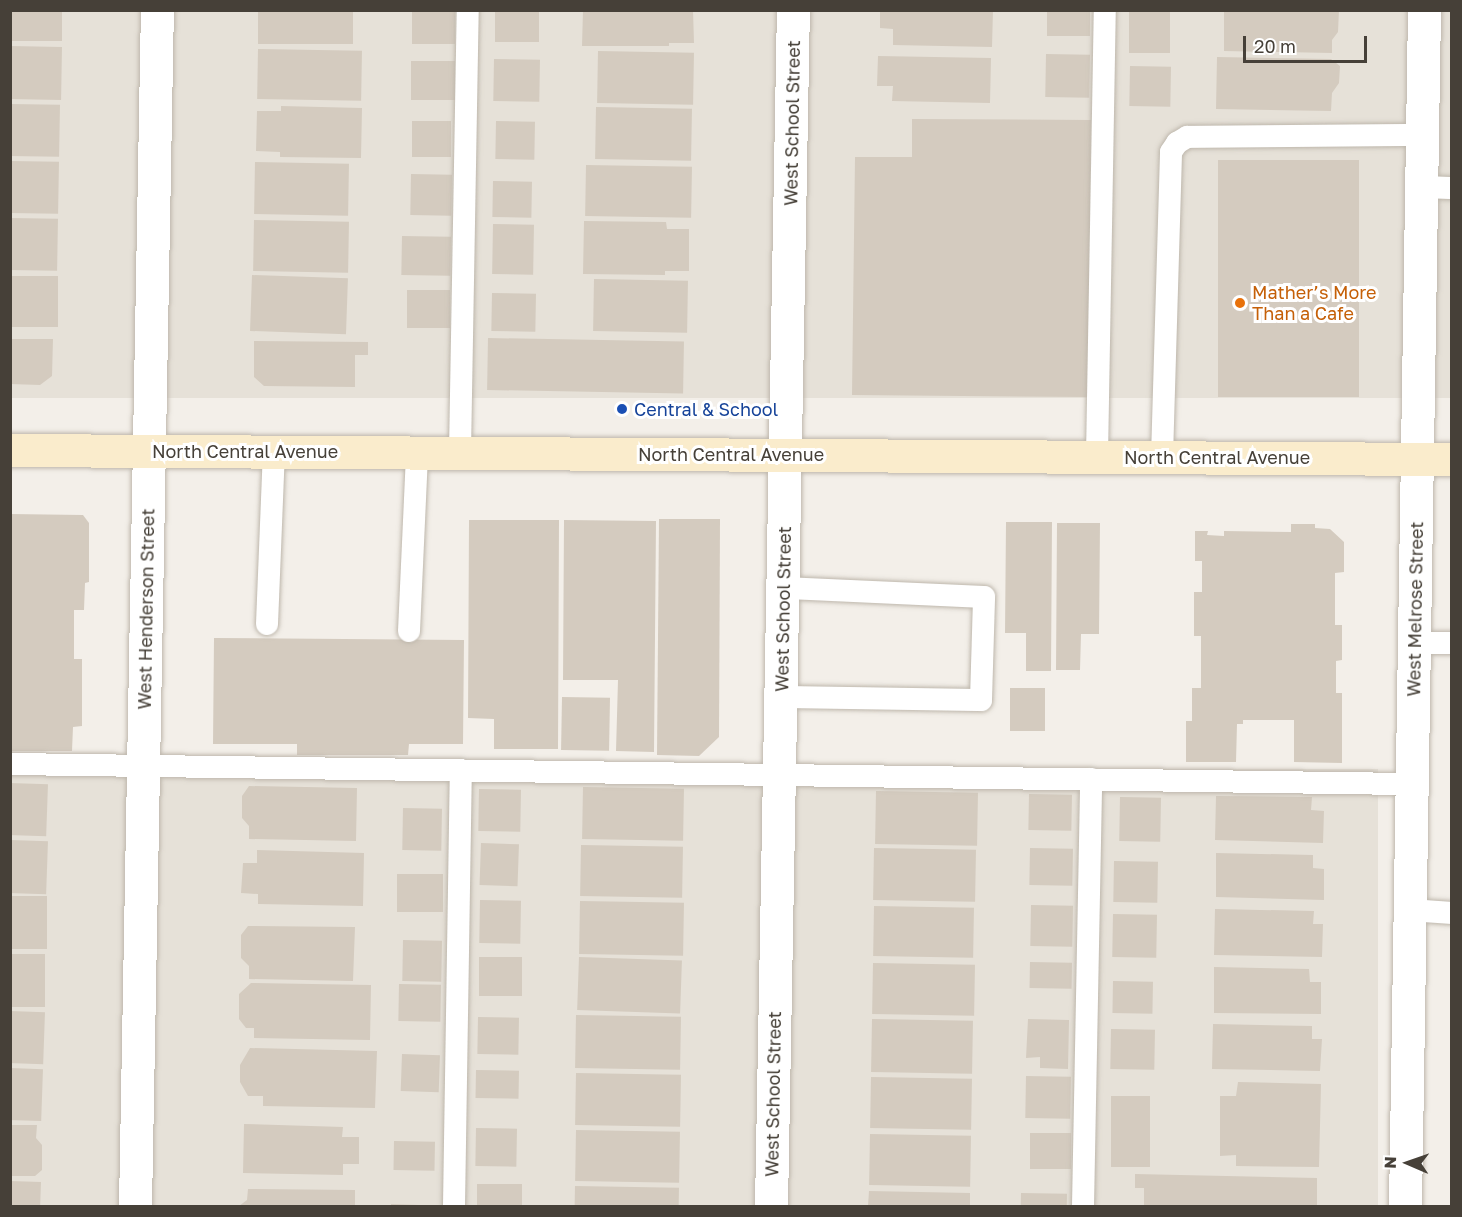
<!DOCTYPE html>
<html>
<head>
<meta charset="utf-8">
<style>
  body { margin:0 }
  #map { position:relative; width:1462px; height:1217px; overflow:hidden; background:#f3efe9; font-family:"Golos Text",sans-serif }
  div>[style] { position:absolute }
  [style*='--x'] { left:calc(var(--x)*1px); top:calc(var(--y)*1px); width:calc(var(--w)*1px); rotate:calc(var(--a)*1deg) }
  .residential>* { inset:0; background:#e6e1d8; transform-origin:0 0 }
  .building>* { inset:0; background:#d4cbbf; transform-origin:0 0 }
  .roads { filter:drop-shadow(0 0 2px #beb7ac) drop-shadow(0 0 2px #beb7ac) }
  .service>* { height:22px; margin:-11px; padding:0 11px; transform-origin:11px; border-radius:11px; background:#fff }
  .minor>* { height:33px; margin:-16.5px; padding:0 16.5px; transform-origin:16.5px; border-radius:16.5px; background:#fff }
  .secondary>* { height:33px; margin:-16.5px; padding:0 16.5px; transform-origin:16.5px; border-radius:16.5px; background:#faeccc }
  .dots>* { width:16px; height:16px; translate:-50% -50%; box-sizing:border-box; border:3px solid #fff; border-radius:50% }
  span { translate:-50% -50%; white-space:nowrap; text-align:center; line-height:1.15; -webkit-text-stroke:6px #fff; paint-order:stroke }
  .street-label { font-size:18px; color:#464038 }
  .food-label { font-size:18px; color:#c56008 }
  .left { translate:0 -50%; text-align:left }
  .transit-label { font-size:18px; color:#164399 }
  .frame { position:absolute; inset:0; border:12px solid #464038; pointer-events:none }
  .north { position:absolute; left:1378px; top:1133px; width:60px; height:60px; -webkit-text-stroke:4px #fff; paint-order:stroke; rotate:272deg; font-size:16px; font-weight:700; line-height:24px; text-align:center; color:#464038 }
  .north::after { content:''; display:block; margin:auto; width:21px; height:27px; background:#464038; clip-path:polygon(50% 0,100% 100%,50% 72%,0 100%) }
  .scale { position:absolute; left:1243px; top:36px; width:124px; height:27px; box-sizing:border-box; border:3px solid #464038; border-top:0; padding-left:8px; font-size:18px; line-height:21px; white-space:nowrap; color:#464038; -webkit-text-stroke:4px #fff; paint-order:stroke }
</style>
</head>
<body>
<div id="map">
  <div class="residential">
    <div style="left:11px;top:11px;width:1440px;height:387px"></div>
    <div style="left:11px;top:769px;width:1367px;height:437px"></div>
  </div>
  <div class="building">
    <div style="left:10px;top:10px;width:52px;height:31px"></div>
    <div style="left:258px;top:10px;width:95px;height:34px"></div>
    <div style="left:412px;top:10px;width:43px;height:34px"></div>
    <div style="left:495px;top:10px;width:44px;height:32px"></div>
    <div style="clip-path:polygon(583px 10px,693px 10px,694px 43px,669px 43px,669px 46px,582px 46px)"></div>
    <div style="clip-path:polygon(880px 10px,993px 10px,992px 47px,893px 45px,893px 29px,880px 28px)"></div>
    <div style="left:1047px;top:10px;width:43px;height:26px"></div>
    <div style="left:1129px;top:10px;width:41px;height:43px"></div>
    <div style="clip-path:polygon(1224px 10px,1339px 10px,1338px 32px,1332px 40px,1332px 53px,1224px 51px)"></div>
    <div style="left:10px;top:46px;width:52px;height:53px;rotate:1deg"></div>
    <div style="left:258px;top:49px;width:104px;height:50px;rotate:1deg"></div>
    <div style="left:598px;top:51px;width:96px;height:52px;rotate:1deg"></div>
    <div style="left:1046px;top:54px;width:44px;height:43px;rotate:1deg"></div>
    <div style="clip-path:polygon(878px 56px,991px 58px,990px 103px,892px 101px,893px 86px,877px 86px)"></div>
    <div style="clip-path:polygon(1217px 57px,1331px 59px,1340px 66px,1339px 83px,1332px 93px,1331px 111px,1216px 109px)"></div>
    <div style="left:494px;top:59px;width:46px;height:42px;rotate:1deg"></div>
    <div style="left:411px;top:61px;width:44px;height:39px"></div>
    <div style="left:1130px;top:66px;width:41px;height:40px;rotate:1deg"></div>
    <div style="left:10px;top:104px;width:50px;height:52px;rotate:1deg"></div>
    <div style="clip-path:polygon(281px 106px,362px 108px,361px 158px,280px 157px,280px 152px,256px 151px,257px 111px,281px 111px)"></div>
    <div style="left:596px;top:107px;width:96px;height:52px;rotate:1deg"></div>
    <div style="clip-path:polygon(912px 119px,1091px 120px,1088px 397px,852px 395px,855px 157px,912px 157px)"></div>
    <div style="left:412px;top:121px;width:39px;height:36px"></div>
    <div style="left:496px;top:121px;width:39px;height:38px;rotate:1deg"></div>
    <div style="left:1218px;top:160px;width:141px;height:237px"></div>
    <div style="left:10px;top:161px;width:49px;height:52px;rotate:1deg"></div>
    <div style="left:255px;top:162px;width:94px;height:52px;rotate:1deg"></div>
    <div style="left:586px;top:165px;width:106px;height:51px;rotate:1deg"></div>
    <div style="left:411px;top:174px;width:41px;height:41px;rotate:1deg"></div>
    <div style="left:493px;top:181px;width:39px;height:36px;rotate:1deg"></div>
    <div style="left:10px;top:218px;width:48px;height:52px;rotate:1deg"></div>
    <div style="left:254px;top:220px;width:95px;height:51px;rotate:1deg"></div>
    <div style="clip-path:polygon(584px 221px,666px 222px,667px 229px,689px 229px,689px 271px,665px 271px,665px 275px,583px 274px)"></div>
    <div style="left:493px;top:224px;width:41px;height:50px;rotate:1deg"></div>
    <div style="left:402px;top:236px;width:49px;height:39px;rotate:1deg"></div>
    <div style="left:252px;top:275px;width:96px;height:56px;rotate:2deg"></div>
    <div style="left:10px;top:276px;width:48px;height:51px"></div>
    <div style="left:594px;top:279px;width:94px;height:52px;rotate:1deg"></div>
    <div style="left:407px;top:290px;width:43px;height:38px"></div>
    <div style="left:492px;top:293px;width:44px;height:38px;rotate:1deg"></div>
    <div style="left:488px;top:338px;width:196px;height:52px;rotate:1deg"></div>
    <div style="clip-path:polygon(10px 339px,53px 339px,52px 376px,40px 385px,10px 384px)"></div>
    <div style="clip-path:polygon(254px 341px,368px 342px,368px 355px,355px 355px,355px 387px,264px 386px,254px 377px)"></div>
    <div style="clip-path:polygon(10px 514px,83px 515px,89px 523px,89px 582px,85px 583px,84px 610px,74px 610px,74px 659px,82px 659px,82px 726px,73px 727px,72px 751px,10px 751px)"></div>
    <div style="clip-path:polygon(659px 519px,720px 519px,719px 737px,699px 756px,657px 755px)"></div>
    <div style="clip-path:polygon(469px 520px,559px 520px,558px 749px,494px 749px,494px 719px,468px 718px)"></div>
    <div style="clip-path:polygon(564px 520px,656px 521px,654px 752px,616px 751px,618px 680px,563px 680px)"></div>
    <div style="clip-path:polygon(1006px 522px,1052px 522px,1051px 671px,1026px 671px,1026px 633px,1005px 633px)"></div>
    <div style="clip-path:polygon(1057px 523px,1100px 523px,1099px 634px,1081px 634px,1080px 670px,1056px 670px)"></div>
    <div style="clip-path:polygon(1291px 524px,1315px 524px,1315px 528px,1330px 529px,1344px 542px,1344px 572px,1335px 573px,1335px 625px,1342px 625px,1342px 660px,1336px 661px,1336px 693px,1342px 693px,1342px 763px,1294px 762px,1294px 720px,1243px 720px,1243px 724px,1237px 724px,1236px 762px,1186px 762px,1186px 721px,1192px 721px,1192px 688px,1201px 688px,1201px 636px,1194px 636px,1194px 592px,1202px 592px,1202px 561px,1195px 561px,1195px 531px,1208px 531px,1207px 535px,1224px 536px,1224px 531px,1291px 532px)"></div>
    <div style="clip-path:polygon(214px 638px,464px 640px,463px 744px,409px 744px,408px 755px,297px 755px,297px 744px,213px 744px)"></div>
    <div style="left:1010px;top:688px;width:35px;height:43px"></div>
    <div style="left:562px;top:697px;width:48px;height:53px;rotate:1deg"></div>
    <div style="left:10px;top:783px;width:38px;height:52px;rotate:2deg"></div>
    <div style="clip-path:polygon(249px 786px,357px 788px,356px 841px,249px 839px,249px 826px,242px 818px,242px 796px)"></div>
    <div style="left:583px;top:787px;width:101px;height:52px;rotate:1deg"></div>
    <div style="left:479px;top:789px;width:42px;height:42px;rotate:1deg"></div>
    <div style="left:876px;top:791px;width:102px;height:53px;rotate:1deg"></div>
    <div style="left:1029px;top:794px;width:43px;height:36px;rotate:1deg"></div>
    <div style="clip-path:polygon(1216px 796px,1312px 797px,1311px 810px,1324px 811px,1323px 843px,1215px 840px)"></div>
    <div style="left:1120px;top:797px;width:41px;height:44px;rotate:1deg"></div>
    <div style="left:403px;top:808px;width:39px;height:42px;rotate:1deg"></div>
    <div style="left:10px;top:840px;width:38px;height:53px;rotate:2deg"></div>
    <div style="left:481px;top:843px;width:38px;height:42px;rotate:2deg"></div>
    <div style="left:581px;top:845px;width:102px;height:51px;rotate:1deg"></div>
    <div style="left:874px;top:848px;width:102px;height:52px;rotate:1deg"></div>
    <div style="left:1030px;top:848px;width:43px;height:37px;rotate:1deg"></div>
    <div style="clip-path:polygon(257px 850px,364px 853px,363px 906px,258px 904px,258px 894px,241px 893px,243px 863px,257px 863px)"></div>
    <div style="clip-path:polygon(1216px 853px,1313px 855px,1313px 868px,1324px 869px,1324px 900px,1216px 897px)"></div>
    <div style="left:1114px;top:861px;width:44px;height:41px;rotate:1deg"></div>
    <div style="left:397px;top:874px;width:46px;height:38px"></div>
    <div style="left:10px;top:896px;width:37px;height:53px"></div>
    <div style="left:480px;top:900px;width:41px;height:43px;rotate:1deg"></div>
    <div style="left:580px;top:901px;width:104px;height:53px;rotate:1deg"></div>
    <div style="left:1031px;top:905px;width:42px;height:41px;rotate:1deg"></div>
    <div style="left:874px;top:906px;width:100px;height:50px;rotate:1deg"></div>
    <div style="clip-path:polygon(1215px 909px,1314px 911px,1313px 924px,1323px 924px,1322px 957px,1214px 955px)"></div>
    <div style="left:1113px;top:914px;width:44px;height:43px;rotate:1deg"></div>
    <div style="clip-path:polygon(248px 926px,355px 927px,353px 981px,249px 979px,249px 966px,241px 958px,241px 935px)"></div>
    <div style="left:403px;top:940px;width:39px;height:41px;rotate:1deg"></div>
    <div style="left:10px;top:954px;width:35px;height:53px"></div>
    <div style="left:479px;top:957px;width:43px;height:39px"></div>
    <div style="left:579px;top:957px;width:103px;height:53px;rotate:2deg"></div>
    <div style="left:1030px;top:962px;width:42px;height:26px;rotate:1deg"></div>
    <div style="left:873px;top:963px;width:102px;height:51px;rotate:1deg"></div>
    <div style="clip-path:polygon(1214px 967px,1309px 969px,1310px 982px,1321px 982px,1321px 1014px,1214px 1013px)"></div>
    <div style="left:1113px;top:981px;width:40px;height:32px;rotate:1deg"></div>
    <div style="clip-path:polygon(251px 983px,371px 985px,370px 1040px,254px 1038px,254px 1028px,246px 1028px,239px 1019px,239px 994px)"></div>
    <div style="left:399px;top:984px;width:42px;height:37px;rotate:1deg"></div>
    <div style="left:10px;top:1011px;width:35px;height:52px;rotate:2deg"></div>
    <div style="left:576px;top:1015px;width:105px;height:53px;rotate:1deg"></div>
    <div style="left:478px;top:1017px;width:41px;height:37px;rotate:1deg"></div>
    <div style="left:872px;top:1019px;width:101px;height:53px;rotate:1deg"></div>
    <div style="clip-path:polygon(1028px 1019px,1069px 1020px,1068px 1069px,1040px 1068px,1040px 1057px,1026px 1058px)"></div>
    <div style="clip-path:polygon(1213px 1024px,1312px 1026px,1312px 1039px,1322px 1039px,1320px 1071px,1212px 1069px)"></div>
    <div style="left:1111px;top:1029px;width:44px;height:40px;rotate:1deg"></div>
    <div style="clip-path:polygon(250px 1048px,377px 1051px,375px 1108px,263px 1106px,263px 1096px,248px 1096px,240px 1082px,240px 1065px)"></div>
    <div style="left:402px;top:1054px;width:38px;height:37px;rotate:2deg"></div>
    <div style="left:10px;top:1068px;width:33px;height:52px;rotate:2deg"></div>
    <div style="left:476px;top:1070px;width:43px;height:28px;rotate:1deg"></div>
    <div style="left:576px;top:1073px;width:105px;height:52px;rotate:1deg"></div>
    <div style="left:1026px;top:1076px;width:45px;height:42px;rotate:1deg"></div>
    <div style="left:871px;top:1077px;width:101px;height:51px;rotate:1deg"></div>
    <div style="clip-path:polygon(1238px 1082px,1321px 1084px,1319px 1167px,1236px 1166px,1236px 1155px,1220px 1156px,1220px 1096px,1236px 1096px)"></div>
    <div style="left:1111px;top:1096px;width:39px;height:71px"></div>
    <div style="clip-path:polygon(244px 1124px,343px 1127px,342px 1137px,359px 1137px,359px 1164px,343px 1164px,343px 1175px,243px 1173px)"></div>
    <div style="clip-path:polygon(10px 1125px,37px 1125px,36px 1138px,42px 1145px,42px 1170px,35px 1176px,10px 1176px)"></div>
    <div style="left:476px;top:1128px;width:41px;height:38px;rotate:1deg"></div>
    <div style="left:576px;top:1130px;width:104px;height:51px;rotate:1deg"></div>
    <div style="left:1030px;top:1133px;width:41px;height:36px"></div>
    <div style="left:870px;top:1134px;width:101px;height:51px;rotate:1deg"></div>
    <div style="left:394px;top:1141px;width:41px;height:29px;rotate:1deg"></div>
    <div style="clip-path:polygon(1135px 1174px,1317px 1178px,1317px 1206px,1144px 1206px,1144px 1188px,1135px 1188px)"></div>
    <div style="left:10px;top:1181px;width:31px;height:25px;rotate:2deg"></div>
    <div style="left:477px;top:1184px;width:45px;height:22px"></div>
    <div style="left:575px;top:1186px;width:104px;height:20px;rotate:1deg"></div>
    <div style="clip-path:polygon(248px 1189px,355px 1190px,355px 1206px,239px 1206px,247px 1200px)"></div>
    <div style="clip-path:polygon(869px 1191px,970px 1193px,970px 1206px,868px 1206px)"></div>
    <div style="left:1021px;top:1193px;width:46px;height:13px;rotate:1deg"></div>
    <div style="clip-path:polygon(391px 1204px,420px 1205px,420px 1206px,391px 1206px)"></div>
  </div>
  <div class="roads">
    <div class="service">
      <div style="--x:1422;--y:187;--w:30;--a:2"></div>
      <div style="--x:460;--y:452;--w:442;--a:-89"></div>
      <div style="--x:1097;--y:456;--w:446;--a:-89"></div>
      <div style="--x:1162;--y:457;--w:305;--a:-88.3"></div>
      <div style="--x:1171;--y:152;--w:11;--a:-56"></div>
      <div style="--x:1177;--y:143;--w:12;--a:-31"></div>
      <div style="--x:1187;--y:137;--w:235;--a:-0.5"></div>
      <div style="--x:267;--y:624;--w:173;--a:-87.7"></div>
      <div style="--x:409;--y:631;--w:179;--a:-87.4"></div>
      <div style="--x:1414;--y:643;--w:38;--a:0"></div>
      <div style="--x:781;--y:697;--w:200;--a:0.9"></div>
      <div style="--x:981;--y:700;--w:103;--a:-88.3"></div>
      <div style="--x:984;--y:597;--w:201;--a:-177.4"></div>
      <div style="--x:10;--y:764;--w:1402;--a:0.82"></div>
      <div style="--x:1410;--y:910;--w:42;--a:4.1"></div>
      <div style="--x:454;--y:1206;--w:436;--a:-89.1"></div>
      <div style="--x:1083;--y:1206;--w:427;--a:-88.9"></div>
    </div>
    <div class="minor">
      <div style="--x:135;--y:1206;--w:1196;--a:-88.95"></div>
      <div style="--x:771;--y:1206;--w:1196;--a:-88.95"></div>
      <div style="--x:1405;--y:1206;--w:1196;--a:-89.09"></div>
    </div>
    <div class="secondary">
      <div style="--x:10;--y:450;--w:1442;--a:0.36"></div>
    </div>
  </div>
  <div class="dots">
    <div style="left:1240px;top:303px;background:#e8710a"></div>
    <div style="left:622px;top:409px;background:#1a4fb4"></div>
  </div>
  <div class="street-label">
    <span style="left:792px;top:123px;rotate:-89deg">West School Street</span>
    <span style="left:245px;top:451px">North Central Avenue</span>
    <span style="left:731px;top:454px">North Central Avenue</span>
    <span style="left:1217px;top:457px">North Central Avenue</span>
    <span style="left:146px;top:609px;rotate:-89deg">West Henderson Street</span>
    <span style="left:783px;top:609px;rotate:-89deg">West School Street</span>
    <span style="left:1415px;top:609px;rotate:-89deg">West Melrose Street</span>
    <span style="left:773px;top:1094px;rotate:-89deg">West School Street</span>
  </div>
  <div class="food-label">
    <span class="left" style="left:1252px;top:303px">Mather’s More<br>Than a Cafe</span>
  </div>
  <div class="transit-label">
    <span class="left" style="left:634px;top:409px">Central &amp; School</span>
  </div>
  <div class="frame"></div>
  <div class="north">N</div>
  <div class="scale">20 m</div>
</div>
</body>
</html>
